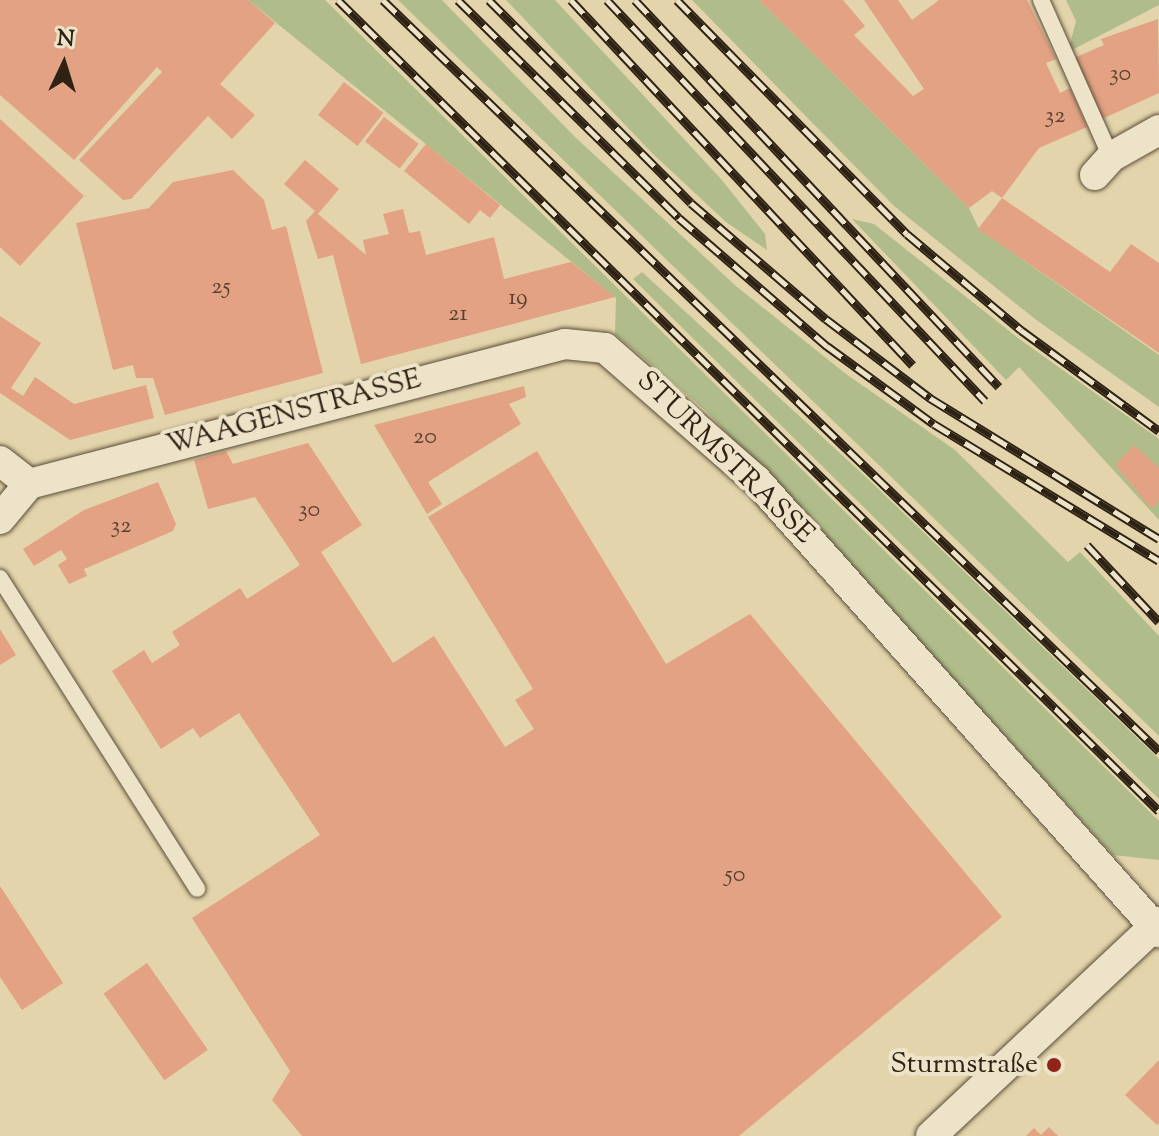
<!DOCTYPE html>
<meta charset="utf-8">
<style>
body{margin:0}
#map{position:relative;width:1159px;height:1136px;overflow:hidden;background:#e3d4ab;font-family:"Sorts Mill Goudy",serif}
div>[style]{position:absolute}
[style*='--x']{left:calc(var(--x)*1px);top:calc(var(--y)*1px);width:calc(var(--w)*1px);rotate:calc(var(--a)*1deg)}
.green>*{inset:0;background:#b0bd8b}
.building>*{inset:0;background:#e2a283;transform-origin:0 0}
.roads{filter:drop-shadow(0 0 2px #5b4e3a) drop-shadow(0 0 2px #5b4e3a)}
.service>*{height:16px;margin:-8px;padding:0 8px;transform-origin:8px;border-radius:8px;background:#ede3c8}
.minor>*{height:30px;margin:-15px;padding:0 15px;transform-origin:15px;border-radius:15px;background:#ede3c8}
.rail>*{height:9px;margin-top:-4.5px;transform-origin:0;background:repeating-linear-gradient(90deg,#ede3c8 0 18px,#2e2215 0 36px);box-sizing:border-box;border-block:2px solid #2e2215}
.dots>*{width:22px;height:22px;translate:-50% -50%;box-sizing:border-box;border:4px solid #ede3c8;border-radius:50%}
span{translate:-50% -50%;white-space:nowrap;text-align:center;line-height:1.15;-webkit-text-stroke:8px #ede3c8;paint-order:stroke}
.number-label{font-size:24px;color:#5b4230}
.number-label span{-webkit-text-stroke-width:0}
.street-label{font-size:28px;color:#2e2215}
.poi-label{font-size:28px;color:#2e2215}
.right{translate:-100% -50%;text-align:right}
.north{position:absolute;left:24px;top:24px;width:80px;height:80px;-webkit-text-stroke:6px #ede3c8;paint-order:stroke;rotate:4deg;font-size:22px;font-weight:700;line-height:32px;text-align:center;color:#2e2215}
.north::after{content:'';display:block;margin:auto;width:28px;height:36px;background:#2e2215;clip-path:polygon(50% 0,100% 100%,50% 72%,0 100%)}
</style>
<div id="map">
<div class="green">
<div style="clip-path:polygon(248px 0,325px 0,1159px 821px,1159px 860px,1113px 855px,770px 478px,705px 410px,615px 334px,616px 298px)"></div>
<div style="clip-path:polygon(398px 0,442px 0,575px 137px,736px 286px,846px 374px,955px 450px,1068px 562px,1080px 552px,1159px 636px,1159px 736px)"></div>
<div style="clip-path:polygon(506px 0,555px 0,721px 179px,765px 234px,767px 250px,726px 222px,652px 153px)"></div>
<div style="clip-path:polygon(692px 0,759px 0,969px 208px,979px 229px,1159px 355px,1159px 407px,1035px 319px,894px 206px)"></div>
<div style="clip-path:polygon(1066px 0,1159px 0,1159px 5px,1068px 52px,1076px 21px)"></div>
<div style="clip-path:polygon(852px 219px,874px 224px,1018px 338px,1159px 439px,1159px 520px,1019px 367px,1006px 380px)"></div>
<div style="clip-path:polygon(642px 272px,867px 478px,1159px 759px,1159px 799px,633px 279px)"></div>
</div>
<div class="building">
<div style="clip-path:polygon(0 0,248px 0,275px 23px,220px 84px,255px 115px,232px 139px,208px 116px,131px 199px,123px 200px,79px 160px,162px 72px,157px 67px,74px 160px,0 95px)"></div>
<div style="clip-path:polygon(759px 0,843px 0,865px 26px,854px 35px,913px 96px,924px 89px,864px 0,898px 0,912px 20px,939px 0,1027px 0,1056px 59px,1046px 63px,1060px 93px,1070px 88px,1087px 127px,1039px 148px,1002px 198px,992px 191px,969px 208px)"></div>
<div style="clip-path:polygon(1158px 19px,1159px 93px,1102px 119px,1074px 58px,1104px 45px,1101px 39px)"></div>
<div style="left:344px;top:82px;width:50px;height:42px;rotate:38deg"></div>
<div style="left:384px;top:117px;width:44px;height:31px;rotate:38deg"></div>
<div style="clip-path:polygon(0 119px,84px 196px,20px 266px,0 247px)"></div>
<div style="clip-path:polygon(426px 144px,500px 205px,490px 218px,480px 210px,469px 224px,404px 171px)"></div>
<div style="clip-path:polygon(305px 160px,339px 189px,318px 214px,366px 255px,363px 240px,389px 234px,383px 214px,403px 209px,409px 233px,420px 231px,426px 255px,494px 237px,504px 279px,571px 262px,615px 297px,361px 364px,333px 255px,318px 259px,306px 221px,315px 211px,284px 184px)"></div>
<div style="clip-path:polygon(233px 170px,264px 200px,272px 230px,286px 226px,323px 373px,165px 415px,153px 378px,136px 378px,133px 365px,113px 370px,76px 223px,149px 208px,173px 182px)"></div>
<div style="clip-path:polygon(1002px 198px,1110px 272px,1131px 244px,1159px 263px,1159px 353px,978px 229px)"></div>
<div style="clip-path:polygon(0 316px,41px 343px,11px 388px,23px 396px,35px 377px,74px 404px,146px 385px,154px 418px,70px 440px,0 393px)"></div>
<div style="clip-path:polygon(524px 386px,526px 397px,509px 404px,521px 424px,428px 482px,442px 504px,427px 514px,374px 425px)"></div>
<div style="clip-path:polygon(308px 443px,362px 525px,321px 552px,393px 663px,434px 636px,505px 747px,534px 729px,515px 700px,533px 689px,428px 517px,537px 451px,666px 664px,750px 614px,1002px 917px,739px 1136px,302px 1136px,272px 1100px,290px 1071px,192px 918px,320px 835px,239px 713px,200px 738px,193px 728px,161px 749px,112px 671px,144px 650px,152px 663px,180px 645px,172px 632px,240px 588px,247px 599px,300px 565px,255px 497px,208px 509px,194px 460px,226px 451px,233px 464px)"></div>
<div style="clip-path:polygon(1134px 445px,1159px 468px,1159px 501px,1152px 509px,1115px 465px)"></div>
<div style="clip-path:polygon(158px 482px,176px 524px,173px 531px,84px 569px,87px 576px,69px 584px,58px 565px,67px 559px,61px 550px,34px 566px,23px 549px,84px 510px)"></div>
<div style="clip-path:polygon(0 629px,16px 655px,0 665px)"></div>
<div style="clip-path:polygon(0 886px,63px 983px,22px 1010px,0 977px)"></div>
<div style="left:147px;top:963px;width:106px;height:53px;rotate:55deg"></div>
<div style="clip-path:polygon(1159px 1060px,1159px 1123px,1157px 1125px,1125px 1095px)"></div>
<div style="clip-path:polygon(1049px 1127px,1058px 1136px,1026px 1136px,1034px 1128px,1041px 1135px)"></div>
</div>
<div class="roads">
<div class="service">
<div style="--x:1041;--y:0;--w:172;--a:66"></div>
<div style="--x:0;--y:578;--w:368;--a:57.6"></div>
</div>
<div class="minor">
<div style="--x:1095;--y:175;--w:24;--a:-48"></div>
<div style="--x:1111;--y:157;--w:55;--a:-29.4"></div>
<div style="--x:0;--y:461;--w:37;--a:38"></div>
<div style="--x:0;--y:519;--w:45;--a:-50.4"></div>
<div style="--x:29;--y:484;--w:554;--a:-14.64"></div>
<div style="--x:565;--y:344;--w:40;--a:5.7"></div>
<div style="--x:605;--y:348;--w:201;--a:41.2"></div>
<div style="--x:756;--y:480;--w:606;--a:48.28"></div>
<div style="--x:931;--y:1136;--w:313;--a:-43.2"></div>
</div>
</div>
<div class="rail">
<div style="--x:338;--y:0;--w:1154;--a:44.65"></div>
<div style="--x:383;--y:0;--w:1080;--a:44.06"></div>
<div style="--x:458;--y:0;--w:310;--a:44.6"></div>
<div style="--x:679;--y:218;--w:196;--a:40.9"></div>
<div style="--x:827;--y:346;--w:132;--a:36.1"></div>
<div style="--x:934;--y:424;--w:263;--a:31.3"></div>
<div style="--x:489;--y:0;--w:286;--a:45.1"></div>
<div style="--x:691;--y:203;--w:178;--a:40.7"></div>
<div style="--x:826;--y:319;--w:131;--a:37.2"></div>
<div style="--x:930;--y:398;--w:269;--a:31.6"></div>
<div style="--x:571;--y:0;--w:500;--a:46.9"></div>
<div style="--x:607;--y:0;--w:551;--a:46.69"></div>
<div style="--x:635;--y:0;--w:531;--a:46.75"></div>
<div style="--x:677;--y:0;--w:328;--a:45.5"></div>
<div style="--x:907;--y:234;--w:149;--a:40.1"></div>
<div style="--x:1021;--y:330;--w:171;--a:36.2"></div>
<div style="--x:1087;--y:545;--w:105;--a:46.9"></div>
</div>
<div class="dots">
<div style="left:1054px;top:1065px;background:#8f2418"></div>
</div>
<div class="number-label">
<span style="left:1120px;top:75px">30</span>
<span style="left:1055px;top:117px">32</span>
<span style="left:221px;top:288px">25</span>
<span style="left:518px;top:299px">19</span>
<span style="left:458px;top:315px">21</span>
<span style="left:425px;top:438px">20</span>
<span style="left:309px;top:511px">30</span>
<span style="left:121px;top:527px">32</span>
<span style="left:735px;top:876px">50</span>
</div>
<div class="street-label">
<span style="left:294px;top:413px;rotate:-15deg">WAAGENSTRASSE</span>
<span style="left:725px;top:458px;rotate:44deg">STURMSTRASSE</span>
</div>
<div class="poi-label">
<span class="right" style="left:1038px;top:1065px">Sturmstraße</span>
</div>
<div class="north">N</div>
</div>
